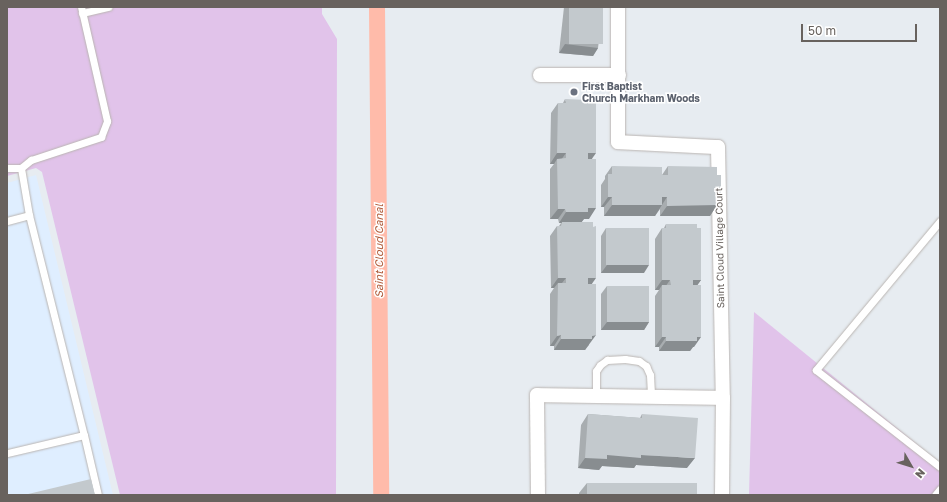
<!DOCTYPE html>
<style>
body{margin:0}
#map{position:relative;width:947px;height:502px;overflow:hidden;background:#e7ecf1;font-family:"Golos Text",sans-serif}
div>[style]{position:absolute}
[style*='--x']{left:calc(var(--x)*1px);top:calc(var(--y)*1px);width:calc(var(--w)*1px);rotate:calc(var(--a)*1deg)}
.commercial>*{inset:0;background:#dfeeff}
.green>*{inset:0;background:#e1c3ea}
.canal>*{height:16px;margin:-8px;padding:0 8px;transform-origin:8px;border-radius:8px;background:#fba}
.roads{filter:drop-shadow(0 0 1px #bab5b2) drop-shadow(0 0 1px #bab5b2)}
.service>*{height:7px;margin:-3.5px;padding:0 3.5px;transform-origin:3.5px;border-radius:3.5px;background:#fff}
.minor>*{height:14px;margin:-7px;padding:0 7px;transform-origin:7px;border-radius:7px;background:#fff}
.wall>*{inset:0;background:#a8adb0}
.shaded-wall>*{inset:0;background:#888d90}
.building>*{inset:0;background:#c3c9cd;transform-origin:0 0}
.dots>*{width:11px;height:11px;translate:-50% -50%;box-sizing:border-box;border:2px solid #fff;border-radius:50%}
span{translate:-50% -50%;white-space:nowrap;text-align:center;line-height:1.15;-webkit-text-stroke:3px #fff;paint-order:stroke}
.worship-label{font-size:10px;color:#5b616d;font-weight:700}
.left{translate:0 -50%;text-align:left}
.street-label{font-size:10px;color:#68625e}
.water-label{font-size:11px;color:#b05d3c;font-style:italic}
.frame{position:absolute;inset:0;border:8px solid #68625e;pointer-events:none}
.north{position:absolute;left:891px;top:446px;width:40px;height:40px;-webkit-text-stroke:3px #fff;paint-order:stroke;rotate:129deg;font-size:11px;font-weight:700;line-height:16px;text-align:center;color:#68625e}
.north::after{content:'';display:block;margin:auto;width:14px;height:18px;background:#68625e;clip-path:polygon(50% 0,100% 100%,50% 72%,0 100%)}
.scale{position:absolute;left:801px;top:24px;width:116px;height:18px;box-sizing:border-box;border:2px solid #68625e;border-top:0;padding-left:5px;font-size:12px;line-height:14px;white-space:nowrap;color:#68625e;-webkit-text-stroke:3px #fff;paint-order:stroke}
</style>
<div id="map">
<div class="commercial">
<div style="clip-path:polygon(36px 175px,113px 495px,7px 495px,7px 183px)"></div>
</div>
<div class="green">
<div style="clip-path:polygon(7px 7px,322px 7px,322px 14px,337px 39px,336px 495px,120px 495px,42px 172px,36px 168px,7px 176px)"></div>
<div style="clip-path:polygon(754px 312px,940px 463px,940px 495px,749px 495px)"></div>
</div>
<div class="canal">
<div style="--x:377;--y:7;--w:488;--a:89.5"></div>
</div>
<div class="roads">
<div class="service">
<div style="--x:82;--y:13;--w:27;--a:-13"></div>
<div style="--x:7;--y:168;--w:14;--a:0"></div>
<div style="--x:29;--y:215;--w:48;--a:-99.7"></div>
<div style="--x:21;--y:168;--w:13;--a:-39"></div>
<div style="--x:31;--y:160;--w:74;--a:-18.2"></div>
<div style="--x:101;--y:137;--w:17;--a:-69"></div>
<div style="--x:107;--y:121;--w:117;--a:-102.8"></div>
<div style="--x:7;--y:221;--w:23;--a:-15"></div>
<div style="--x:29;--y:215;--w:227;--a:76"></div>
<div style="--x:84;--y:435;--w:79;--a:166.8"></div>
<div style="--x:940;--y:221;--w:194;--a:129.8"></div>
<div style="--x:816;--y:370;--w:157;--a:38"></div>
<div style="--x:596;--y:396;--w:25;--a:-90"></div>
<div style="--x:596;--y:371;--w:7;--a:-56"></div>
<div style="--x:600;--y:365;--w:9;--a:-36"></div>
<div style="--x:607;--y:360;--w:18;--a:-3"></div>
<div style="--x:625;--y:359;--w:14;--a:8"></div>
<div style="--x:639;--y:361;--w:9;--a:36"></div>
<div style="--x:646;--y:366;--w:10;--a:66"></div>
<div style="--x:650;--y:375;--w:22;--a:87"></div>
<div style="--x:84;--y:435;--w:62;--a:76.9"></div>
<div style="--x:935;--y:495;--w:8;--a:-50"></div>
</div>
<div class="minor">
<div style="--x:618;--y:7;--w:135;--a:90"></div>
<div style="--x:618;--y:142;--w:100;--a:2.9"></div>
<div style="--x:718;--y:147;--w:251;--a:88.9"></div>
<div style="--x:723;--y:398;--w:97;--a:90.6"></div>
<div style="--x:540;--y:75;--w:79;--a:0"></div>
<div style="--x:538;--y:495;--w:100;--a:-90.6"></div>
<div style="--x:537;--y:395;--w:186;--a:0.9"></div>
</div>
</div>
<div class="wall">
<div style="clip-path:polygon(564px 7px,603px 7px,598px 48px,593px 56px,559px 53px)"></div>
<div style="clip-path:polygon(565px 99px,592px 159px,589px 219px,584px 219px,581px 222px,592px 284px,589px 345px,588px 346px,585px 350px,554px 350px,554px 346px,550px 346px,550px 294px,554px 288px,551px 288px,550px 236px,557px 226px,559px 226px,561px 223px,559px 223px,558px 219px,550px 219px,550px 169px,554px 164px,550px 164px,551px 113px,558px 103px,563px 103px)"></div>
<div style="clip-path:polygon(612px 166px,662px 175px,668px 166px,717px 203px,717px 205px,710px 216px,660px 216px,660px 209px,655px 216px,604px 216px,604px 207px,601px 207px,601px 185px,605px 179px,605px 176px)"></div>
<div style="clip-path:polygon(666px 224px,701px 280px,697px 285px,694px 347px,693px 347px,690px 351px,659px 351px,659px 347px,655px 347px,655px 296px,659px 290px,655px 290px,655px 239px,662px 228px,664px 228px)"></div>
<div style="clip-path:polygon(606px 228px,644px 273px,601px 273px,601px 236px)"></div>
<div style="clip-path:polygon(607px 286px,649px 322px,644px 330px,601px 330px,601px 294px)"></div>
<div style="clip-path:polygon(588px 414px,640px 418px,642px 414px,687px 468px,636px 465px,634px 468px,602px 466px,599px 470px,578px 468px,581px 425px)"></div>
<div style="clip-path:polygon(587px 483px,696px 495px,579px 495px,579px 493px)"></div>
</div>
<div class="shaded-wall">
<div style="clip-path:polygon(565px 44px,598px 48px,593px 56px,559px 53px)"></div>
<div style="clip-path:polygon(557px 153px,566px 153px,558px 164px,557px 159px,554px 164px,550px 164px)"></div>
<div style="clip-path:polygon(588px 153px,596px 153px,589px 163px,581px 164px)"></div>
<div style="clip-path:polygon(608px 197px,612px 197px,604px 207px,601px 207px)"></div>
<div style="clip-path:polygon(662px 197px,667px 197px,655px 216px,604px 216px,612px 205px)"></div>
<div style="clip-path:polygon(717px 197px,721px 197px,715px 205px,717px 205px,710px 216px,660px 216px,667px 206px)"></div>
<div style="clip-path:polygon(588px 208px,596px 208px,589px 219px,584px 219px,581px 223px,559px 223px,566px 212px)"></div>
<div style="clip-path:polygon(558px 209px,565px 209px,558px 219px,550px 219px)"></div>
<div style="clip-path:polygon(607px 265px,649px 265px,644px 273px,601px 273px)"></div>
<div style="clip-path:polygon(558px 278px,566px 278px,558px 288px,558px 283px,554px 288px,551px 288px)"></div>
<div style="clip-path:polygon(588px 278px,596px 278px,589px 288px,581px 289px)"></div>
<div style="clip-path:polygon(662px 280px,670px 280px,663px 290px,662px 285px,659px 290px,655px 290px)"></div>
<div style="clip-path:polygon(693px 280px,701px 280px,694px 290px,685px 290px)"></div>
<div style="clip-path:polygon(607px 322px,649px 322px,644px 330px,601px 330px)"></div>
<div style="clip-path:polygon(561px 335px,554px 346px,550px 346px,557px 336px)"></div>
<div style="clip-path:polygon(596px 335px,585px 350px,554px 350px,561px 339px)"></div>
<div style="clip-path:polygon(662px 337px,666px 337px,659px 347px,655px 347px)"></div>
<div style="clip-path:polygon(697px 337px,701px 337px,694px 347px,693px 347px,690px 351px,659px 351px,666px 341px)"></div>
<div style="clip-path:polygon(607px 455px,641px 455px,695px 458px,687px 468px,636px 465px,634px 468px,602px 466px,599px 470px,578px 468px,585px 458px)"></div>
</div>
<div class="building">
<div style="left:569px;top:7px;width:34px;height:37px"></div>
<div style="clip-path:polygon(565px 99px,588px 100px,588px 103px,596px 103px,596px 153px,588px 153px,588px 159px,596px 159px,596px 208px,588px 208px,588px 212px,566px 212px,565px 209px,558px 209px,557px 159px,566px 158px,566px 153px,557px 153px,558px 103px,566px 103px)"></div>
<div style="clip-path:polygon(612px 166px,662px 167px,662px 175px,668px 175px,668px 166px,717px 167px,717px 175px,721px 175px,721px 197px,717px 197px,717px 205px,667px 206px,667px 197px,662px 197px,662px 205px,612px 205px,612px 197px,608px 197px,608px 174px,612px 174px)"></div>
<div style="clip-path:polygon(562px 222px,593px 222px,593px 227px,596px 226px,596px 278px,588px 278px,588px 284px,596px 284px,596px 335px,592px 336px,592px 339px,561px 339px,561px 335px,557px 336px,558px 283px,566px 283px,566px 278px,558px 278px,557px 226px,561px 226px)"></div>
<div style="clip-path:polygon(666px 224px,697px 224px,697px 228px,701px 228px,701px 280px,693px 280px,693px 285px,701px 285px,701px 337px,697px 337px,697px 341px,666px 341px,666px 337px,662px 337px,662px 285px,671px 285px,670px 280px,662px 280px,662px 228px,666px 228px)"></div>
<div style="left:606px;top:228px;width:43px;height:37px"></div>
<div style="left:607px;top:286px;width:42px;height:36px"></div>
<div style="clip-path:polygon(588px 414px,642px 418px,642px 414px,698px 418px,695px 458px,641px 455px,641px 458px,607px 455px,607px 459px,585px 458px)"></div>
<div style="clip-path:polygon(91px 479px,95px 495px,24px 495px)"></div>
<div style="left:587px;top:483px;width:110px;height:12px"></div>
</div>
<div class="dots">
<div style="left:574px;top:92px;background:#6b7280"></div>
</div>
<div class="worship-label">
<span class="left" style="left:582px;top:92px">First Baptist<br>Church Markham Woods</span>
</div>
<div class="street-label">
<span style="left:720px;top:248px;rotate:-91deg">Saint Cloud Village Court</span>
</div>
<div class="water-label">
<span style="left:379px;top:251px;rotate:-90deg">Saint Cloud Canal</span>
</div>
<div class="frame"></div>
<div class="north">N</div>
<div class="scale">50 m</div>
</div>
